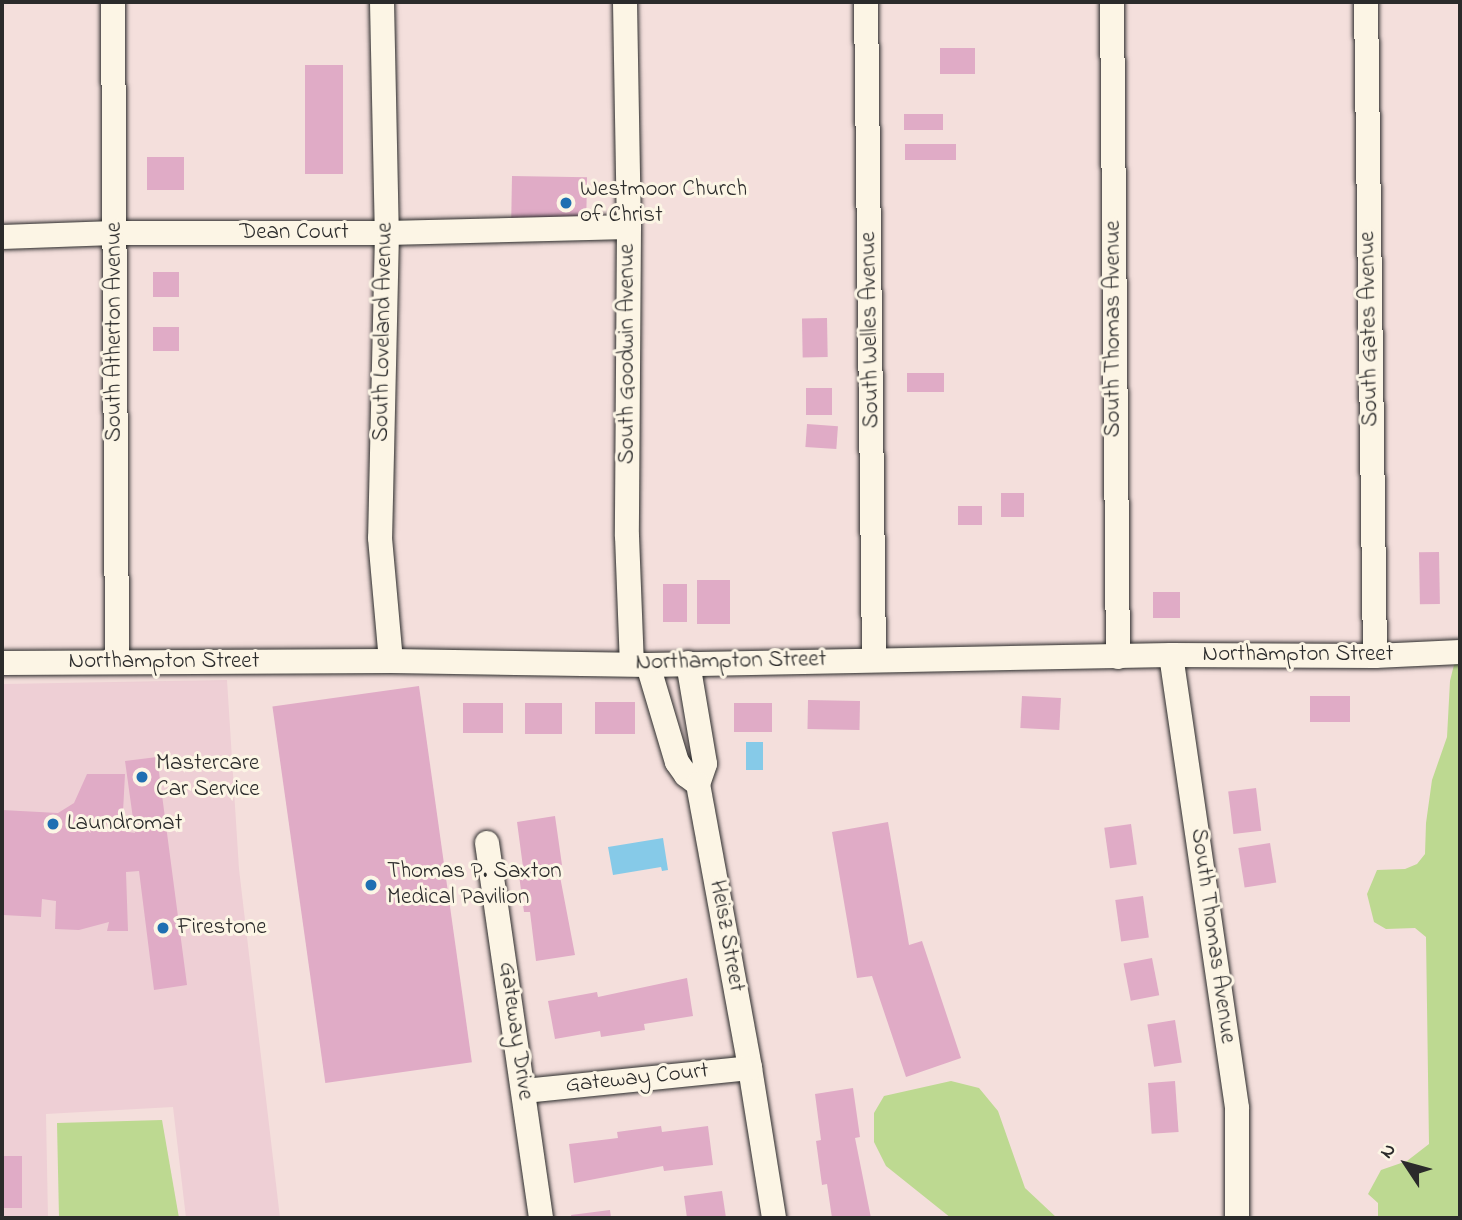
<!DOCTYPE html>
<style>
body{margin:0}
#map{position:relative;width:1462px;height:1220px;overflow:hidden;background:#f4dfdc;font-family:"Indie Flower",sans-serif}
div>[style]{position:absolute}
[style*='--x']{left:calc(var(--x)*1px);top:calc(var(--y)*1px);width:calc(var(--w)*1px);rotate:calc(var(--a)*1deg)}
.built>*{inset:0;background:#eecfd5}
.green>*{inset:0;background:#bdd991}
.water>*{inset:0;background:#86cae8;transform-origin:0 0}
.building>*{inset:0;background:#e0abc6;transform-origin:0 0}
.roads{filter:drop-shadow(0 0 2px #2b2b2b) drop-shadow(0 0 2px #2b2b2b)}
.minor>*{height:24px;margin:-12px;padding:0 12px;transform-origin:12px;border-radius:12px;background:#fcf5e5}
.dots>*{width:19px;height:19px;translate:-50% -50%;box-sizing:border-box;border:4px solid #fcf5e5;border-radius:50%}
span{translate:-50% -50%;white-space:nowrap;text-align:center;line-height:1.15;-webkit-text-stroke:6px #fcf5e5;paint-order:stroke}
.poi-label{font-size:23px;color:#2b2b2b}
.left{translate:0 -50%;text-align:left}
.street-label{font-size:23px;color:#2b2b2b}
.frame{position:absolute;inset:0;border:4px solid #2b2b2b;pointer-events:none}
.north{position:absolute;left:1371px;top:1129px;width:70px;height:70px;-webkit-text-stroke:5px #fcf5e5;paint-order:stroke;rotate:306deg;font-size:19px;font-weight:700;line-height:28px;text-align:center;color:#2b2b2b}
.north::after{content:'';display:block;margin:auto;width:24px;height:32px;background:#2b2b2b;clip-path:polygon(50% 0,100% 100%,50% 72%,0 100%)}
</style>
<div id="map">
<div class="built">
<div style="clip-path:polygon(227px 680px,239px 869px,280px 1218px,186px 1218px,173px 1107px,46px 1114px,48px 1218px,2px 1218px,2px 684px)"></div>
</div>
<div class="green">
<div style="clip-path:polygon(1460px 640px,1460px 1218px,1378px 1218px,1378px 1203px,1368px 1194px,1381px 1170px,1407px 1161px,1429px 1144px,1426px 937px,1415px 928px,1386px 929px,1374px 922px,1367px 894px,1377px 870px,1405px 869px,1417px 864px,1425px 854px,1426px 823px,1432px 780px,1447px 737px,1450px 681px)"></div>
<div style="clip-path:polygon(951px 1081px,979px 1088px,998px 1111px,1025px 1188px,1057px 1218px,951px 1218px,886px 1166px,874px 1142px,874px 1113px,884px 1096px)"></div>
<div style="clip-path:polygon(162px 1120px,179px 1218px,59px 1218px,57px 1123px)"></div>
</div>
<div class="water">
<div style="left:746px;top:742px;width:17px;height:28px"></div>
<div style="clip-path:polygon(663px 838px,668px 870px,662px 871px,661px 867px,613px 875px,608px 847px)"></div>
</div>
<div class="building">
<div style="left:940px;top:48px;width:35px;height:26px"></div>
<div style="left:305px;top:65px;width:38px;height:109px"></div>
<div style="left:904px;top:114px;width:39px;height:16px"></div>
<div style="left:905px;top:144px;width:51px;height:16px"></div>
<div style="left:184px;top:157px;width:33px;height:37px;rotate:90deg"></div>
<div style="left:512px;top:176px;width:75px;height:45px;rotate:1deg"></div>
<div style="left:153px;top:272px;width:26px;height:25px"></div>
<div style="left:827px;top:318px;width:39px;height:25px;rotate:89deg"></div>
<div style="left:179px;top:327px;width:24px;height:26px;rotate:90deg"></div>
<div style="left:907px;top:373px;width:37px;height:19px"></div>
<div style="left:806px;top:388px;width:26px;height:27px"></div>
<div style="left:807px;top:424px;width:31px;height:23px;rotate:4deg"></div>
<div style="left:1001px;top:493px;width:23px;height:24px"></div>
<div style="left:958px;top:506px;width:24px;height:19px"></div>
<div style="left:1439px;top:552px;width:52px;height:20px;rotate:89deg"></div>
<div style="left:697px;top:580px;width:33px;height:44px"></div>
<div style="left:663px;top:584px;width:24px;height:38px"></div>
<div style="left:1153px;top:592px;width:27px;height:26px"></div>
<div style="left:419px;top:686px;width:380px;height:148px;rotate:82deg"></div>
<div style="left:1022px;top:696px;width:39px;height:32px;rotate:3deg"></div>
<div style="left:1350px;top:696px;width:26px;height:40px;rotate:90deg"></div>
<div style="left:808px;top:700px;width:52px;height:29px;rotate:1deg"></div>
<div style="left:635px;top:702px;width:32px;height:40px;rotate:90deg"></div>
<div style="left:463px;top:703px;width:40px;height:30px"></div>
<div style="left:525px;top:703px;width:37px;height:31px"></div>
<div style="left:734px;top:703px;width:38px;height:29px"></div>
<div style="clip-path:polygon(157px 757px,187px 985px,154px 990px,139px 871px,126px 872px,128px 931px,107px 931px,109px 922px,79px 930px,55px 929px,56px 901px,42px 899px,41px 917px,3px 915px,2px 810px,58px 813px,74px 803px,87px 774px,125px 774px,122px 831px,135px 833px,125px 761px)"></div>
<div style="left:1256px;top:788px;width:43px;height:28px;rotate:83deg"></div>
<div style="clip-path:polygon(555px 816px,562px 865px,558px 866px,575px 955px,536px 961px,530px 912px,524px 912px,518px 868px,523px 867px,517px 822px)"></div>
<div style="clip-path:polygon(888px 822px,909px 945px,922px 941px,961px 1058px,906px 1077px,872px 976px,857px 978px,832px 832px)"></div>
<div style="left:1131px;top:824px;width:41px;height:27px;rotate:82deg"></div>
<div style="left:1270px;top:843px;width:40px;height:32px;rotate:81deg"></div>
<div style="left:1143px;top:896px;width:42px;height:28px;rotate:82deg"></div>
<div style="left:1152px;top:958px;width:38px;height:29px;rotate:79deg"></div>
<div style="clip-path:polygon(687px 978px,693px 1016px,644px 1024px,645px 1030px,601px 1037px,600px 1031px,555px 1039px,548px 1001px,597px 992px,598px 997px)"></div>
<div style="left:1175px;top:1020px;width:43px;height:28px;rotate:81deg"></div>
<div style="left:1175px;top:1081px;width:51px;height:27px;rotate:86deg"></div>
<div style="clip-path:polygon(853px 1088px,860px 1137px,855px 1138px,871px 1218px,832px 1218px,827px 1184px,822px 1185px,816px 1141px,821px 1140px,815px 1094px)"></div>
<div style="clip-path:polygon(661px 1126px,662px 1132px,708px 1126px,713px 1165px,664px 1171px,663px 1166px,574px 1183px,569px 1144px,618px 1138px,617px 1132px)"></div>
<div style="left:2px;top:1156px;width:20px;height:52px"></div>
<div style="clip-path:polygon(722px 1191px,726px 1218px,687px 1218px,684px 1196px)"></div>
<div style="clip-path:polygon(610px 1210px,611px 1218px,572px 1218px,571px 1215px)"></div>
</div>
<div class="roads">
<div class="minor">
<div style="--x:113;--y:2;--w:660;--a:89.65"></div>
<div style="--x:382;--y:2;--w:231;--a:88.8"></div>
<div style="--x:387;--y:233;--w:305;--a:91.3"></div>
<div style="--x:380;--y:538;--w:123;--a:84.9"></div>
<div style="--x:625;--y:2;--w:225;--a:89"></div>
<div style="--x:629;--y:227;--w:309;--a:90.4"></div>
<div style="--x:627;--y:536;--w:128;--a:87.8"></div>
<div style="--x:866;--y:2;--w:657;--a:89.3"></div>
<div style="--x:1112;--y:2;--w:655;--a:89.48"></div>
<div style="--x:1366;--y:2;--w:654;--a:89.21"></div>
<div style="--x:2;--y:237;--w:112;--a:-2"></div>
<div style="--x:114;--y:233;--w:273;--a:0"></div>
<div style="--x:387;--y:233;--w:242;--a:-1.4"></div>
<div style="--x:1171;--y:655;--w:458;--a:81.7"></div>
<div style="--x:1237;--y:1108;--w:110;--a:90"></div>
<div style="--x:2;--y:663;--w:389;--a:-0.3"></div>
<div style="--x:391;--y:661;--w:257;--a:0.9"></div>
<div style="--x:648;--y:665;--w:523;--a:-1.1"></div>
<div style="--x:1171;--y:655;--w:204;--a:0.3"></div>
<div style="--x:1375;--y:656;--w:85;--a:-2.7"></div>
<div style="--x:688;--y:663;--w:102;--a:80.4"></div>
<div style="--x:705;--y:764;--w:21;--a:109"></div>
<div style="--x:648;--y:665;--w:101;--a:73.4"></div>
<div style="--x:677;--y:762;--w:16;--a:55"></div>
<div style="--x:686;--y:775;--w:15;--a:37"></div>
<div style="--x:698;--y:784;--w:289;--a:79.6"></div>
<div style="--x:750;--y:1068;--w:152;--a:80.9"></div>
<div style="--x:487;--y:843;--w:379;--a:81.8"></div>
<div style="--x:524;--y:1091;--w:227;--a:-5.8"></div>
</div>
</div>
<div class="dots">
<div style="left:566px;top:203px;background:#1f6fb2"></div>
<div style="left:142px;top:777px;background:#1f6fb2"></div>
<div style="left:53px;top:824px;background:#1f6fb2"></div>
<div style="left:371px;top:885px;background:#1f6fb2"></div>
<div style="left:163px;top:928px;background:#1f6fb2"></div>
</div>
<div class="poi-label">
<span class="left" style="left:580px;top:203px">Westmoor Church<br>of Christ</span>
<span class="left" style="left:156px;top:777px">Mastercare<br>Car Service</span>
<span class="left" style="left:67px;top:824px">Laundromat</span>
<span class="left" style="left:387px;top:885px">Thomas P. Saxton<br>Medical Pavilion</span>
<span class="left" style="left:177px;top:928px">Firestone</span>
</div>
<div class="street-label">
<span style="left:294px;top:233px">Dean Court</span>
<span style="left:1114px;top:329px;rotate:-90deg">South Thomas Avenue</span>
<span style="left:1370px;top:329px;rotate:-91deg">South Gates Avenue</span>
<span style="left:871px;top:330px;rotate:-91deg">South Welles Avenue</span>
<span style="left:115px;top:332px;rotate:-90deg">South Atherton Avenue</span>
<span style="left:384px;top:332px;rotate:-89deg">South Loveland Avenue</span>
<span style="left:628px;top:354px;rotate:-90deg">South Goodwin Avenue</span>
<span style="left:1298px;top:655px">Northampton Street</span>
<span style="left:164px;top:662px">Northampton Street</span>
<span style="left:731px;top:662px;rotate:-1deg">Northampton Street</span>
<span style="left:726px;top:936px;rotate:80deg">Heisz Street</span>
<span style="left:1212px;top:936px;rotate:82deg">South Thomas Avenue</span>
<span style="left:515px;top:1031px;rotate:82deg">Gateway Drive</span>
<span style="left:637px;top:1079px;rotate:-6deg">Gateway Court</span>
</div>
<div class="frame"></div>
<div class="north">N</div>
</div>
